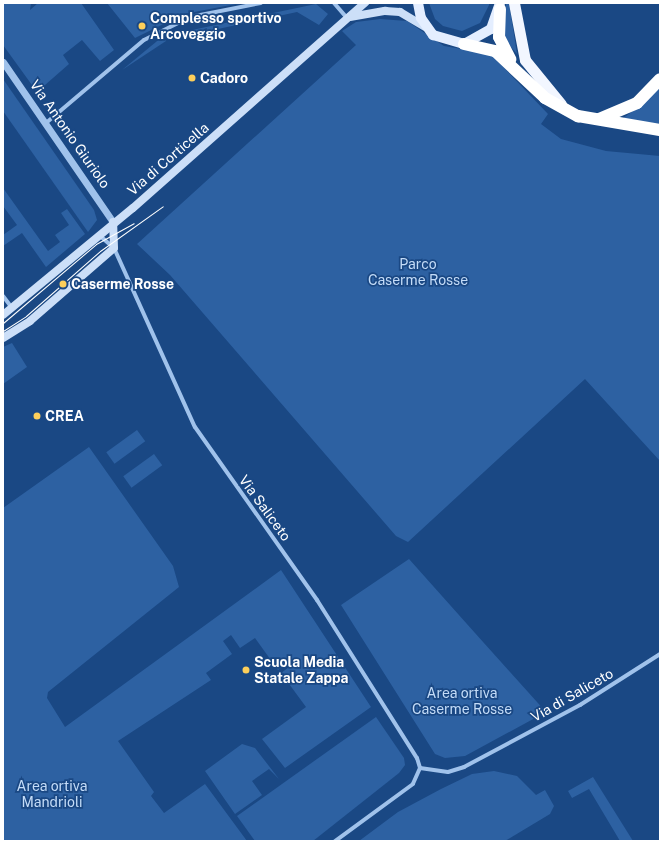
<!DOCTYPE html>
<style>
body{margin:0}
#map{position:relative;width:663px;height:844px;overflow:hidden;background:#1a4884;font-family:"Public Sans",sans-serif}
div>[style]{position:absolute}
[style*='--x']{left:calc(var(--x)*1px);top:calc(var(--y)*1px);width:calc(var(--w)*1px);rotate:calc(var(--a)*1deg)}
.green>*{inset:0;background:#2d61a2;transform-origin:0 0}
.minor>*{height:4px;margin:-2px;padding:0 2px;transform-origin:2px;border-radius:2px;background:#a0c2eb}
.tertiary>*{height:7px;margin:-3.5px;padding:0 3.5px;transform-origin:3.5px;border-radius:3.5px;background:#a0c2eb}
.secondary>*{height:8px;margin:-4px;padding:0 4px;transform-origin:4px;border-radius:4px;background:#ccdff8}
.primary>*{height:10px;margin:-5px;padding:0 5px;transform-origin:5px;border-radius:5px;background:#e4eeff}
.trunk>*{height:11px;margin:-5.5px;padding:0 5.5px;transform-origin:5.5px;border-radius:5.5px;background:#f2f6ff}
.motorway>*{height:12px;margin:-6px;padding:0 6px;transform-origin:6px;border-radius:6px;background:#fff}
.tram>*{height:1px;margin:-0.5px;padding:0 0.5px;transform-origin:0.5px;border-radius:0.5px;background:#fff}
.dots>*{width:11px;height:11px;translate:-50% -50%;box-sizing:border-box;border:2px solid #1a4884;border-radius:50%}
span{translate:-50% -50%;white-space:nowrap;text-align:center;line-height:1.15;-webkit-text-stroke:3.5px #1a4884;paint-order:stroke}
.poi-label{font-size:14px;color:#fff;font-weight:700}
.left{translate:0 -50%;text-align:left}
.street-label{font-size:14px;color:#fff}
.park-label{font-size:14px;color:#c4dcf8}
.frame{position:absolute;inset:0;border:4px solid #fff;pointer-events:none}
</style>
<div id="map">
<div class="green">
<div style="clip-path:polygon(3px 3px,31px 3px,30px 10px,38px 3px,81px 3px,114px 50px,100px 61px,82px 40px,63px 55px,69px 64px,37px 92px,3px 45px)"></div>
<div style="clip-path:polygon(107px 3px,241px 3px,184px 14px,135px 38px)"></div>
<div style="clip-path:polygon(429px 3px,489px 3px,489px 5px,480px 23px,462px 31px,443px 26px,435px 19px)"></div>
<div style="clip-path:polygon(506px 3px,509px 3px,517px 54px,504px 39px)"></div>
<div style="clip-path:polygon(316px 4px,328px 14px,319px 25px,297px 12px,195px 34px,192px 30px)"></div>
<div style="clip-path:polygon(380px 19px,407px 21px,444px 46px,491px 54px,548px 114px,541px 124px,561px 139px,606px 151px,660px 156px,660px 461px,585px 379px,408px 542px,396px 536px,170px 275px,137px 244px,356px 45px,342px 31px,356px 22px)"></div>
<div style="clip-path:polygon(162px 37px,166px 41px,122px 70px)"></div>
<div style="clip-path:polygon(3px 79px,94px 210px,97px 220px,88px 232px,3px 111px)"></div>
<div style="clip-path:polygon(660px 85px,660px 124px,622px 119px,646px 101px)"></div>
<div style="clip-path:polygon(3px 188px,48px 251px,60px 242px,55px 235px,69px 225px,61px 213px,67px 209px,85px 234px,46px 267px,22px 233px,3px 246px,3px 235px,17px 225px,3px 206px)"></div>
<div style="clip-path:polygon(12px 343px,27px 367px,3px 384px,3px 347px)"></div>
<div style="left:137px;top:430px;width:14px;height:38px;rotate:54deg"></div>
<div style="clip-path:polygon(89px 447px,173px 566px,179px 587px,48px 692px,47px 698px,65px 727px,281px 570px,371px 707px,285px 768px,262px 739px,306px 707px,281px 673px,296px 662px,293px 659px,278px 670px,255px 638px,240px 648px,231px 635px,223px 641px,232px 654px,206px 673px,211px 680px,118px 741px,154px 792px,151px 796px,164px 813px,205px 784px,247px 841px,3px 841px,3px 508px)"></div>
<div style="left:154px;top:454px;width:14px;height:38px;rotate:54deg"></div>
<div style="clip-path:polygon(409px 559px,475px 633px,546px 712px,465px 756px,445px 758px,435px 754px,341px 605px)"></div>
<div style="clip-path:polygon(376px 717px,404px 758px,405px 765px,399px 773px,313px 841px,255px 841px,237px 816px)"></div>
<div style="clip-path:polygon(242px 744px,255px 748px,279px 779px,269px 769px,252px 781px,262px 795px,235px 814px,205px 771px)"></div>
<div style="clip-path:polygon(494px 771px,517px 776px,536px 795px,545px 790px,554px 806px,550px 814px,505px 841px,359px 841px,398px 812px,441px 789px,472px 774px)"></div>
<div style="clip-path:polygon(593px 777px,633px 841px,620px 841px,589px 789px,572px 798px,568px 791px)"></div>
</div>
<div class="minor">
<div style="--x:334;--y:3;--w:20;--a:49"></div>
<div style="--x:46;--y:123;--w:128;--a:-40.3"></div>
<div style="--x:144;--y:40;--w:51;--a:-26.6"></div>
<div style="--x:190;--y:17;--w:72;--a:-11.2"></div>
<div style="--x:99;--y:235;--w:20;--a:41"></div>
<div style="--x:114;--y:248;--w:196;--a:65.7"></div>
<div style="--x:195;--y:427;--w:212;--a:54.8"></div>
<div style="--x:317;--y:600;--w:187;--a:57.7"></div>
<div style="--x:417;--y:758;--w:10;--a:73"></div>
<div style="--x:420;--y:768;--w:17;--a:114"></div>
<div style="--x:413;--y:784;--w:97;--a:143.8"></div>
<div style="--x:3;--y:296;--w:15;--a:53"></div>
<div style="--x:420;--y:768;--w:28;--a:8"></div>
<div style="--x:448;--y:772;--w:17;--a:-17"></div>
<div style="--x:464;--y:767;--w:132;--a:-28.1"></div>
<div style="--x:580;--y:705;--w:95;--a:-32.5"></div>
</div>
<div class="tertiary">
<div style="--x:3;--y:62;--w:194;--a:55.5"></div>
</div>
<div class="secondary">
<div style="--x:350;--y:17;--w:36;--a:-10"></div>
<div style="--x:385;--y:11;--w:15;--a:4"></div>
<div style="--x:400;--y:12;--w:29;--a:31"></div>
<div style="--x:3;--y:315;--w:168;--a:-39.5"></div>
<div style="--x:133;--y:208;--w:310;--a:-41.5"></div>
<div style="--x:3;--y:338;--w:32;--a:-32"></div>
<div style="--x:30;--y:321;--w:111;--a:-41"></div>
<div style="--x:114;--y:248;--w:26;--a:-92"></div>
</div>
<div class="primary">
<div style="--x:418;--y:3;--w:15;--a:79"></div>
<div style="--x:421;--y:18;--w:21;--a:55"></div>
<div style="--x:433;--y:35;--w:32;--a:16"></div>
<div style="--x:464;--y:44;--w:31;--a:-29"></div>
<div style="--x:491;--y:29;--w:28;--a:-71"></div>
</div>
<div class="trunk">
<div style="--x:514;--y:3;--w:58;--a:79.1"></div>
<div style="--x:525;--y:60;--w:57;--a:50.7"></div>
</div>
<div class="motorway">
<div style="--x:500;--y:9;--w:28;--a:92"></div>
<div style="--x:499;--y:37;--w:25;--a:63"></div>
<div style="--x:464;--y:44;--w:32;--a:13"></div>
<div style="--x:495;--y:51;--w:69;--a:43.2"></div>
<div style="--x:545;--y:98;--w:38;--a:29"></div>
<div style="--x:578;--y:116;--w:83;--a:9.7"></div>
<div style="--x:599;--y:119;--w:41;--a:-22.8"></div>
<div style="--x:637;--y:103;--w:33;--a:-46"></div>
</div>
<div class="tram">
<div style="--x:3;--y:323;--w:122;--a:-40.3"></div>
<div style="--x:96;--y:244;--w:43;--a:-28.9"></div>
<div style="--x:3;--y:331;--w:27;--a:-33"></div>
<div style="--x:26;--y:316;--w:98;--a:-41.3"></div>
<div style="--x:100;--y:251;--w:77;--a:-35.5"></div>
</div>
<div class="dots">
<div style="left:142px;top:26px;background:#fdcf5b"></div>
<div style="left:192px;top:78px;background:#fdcf5b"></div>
<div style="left:63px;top:284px;background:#fdcf5b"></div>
<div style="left:37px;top:416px;background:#fdcf5b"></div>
<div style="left:246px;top:670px;background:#fdcf5b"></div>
</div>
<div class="poi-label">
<span class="left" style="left:150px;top:26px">Complesso sportivo<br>Arcoveggio</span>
<span class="left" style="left:200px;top:78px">Cadoro</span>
<span class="left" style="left:71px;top:284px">Caserme Rosse</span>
<span class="left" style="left:45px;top:416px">CREA</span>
<span class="left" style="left:254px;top:670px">Scuola Media<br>Statale Zappa</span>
</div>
<div class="street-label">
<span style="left:70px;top:134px;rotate:55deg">Via Antonio Giuriolo</span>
<span style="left:168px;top:159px;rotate:-41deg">Via di Corticella</span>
<span style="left:265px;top:508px;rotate:54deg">Via Saliceto</span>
<span style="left:572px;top:695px;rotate:-30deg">Via di Saliceto</span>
</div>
<div class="park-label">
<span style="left:418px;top:272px">Parco<br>Caserme Rosse</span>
<span style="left:462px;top:701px">Area ortiva<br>Caserme Rosse</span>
<span style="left:52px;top:794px">Area ortiva<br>Mandrioli</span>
</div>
<div class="frame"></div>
</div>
